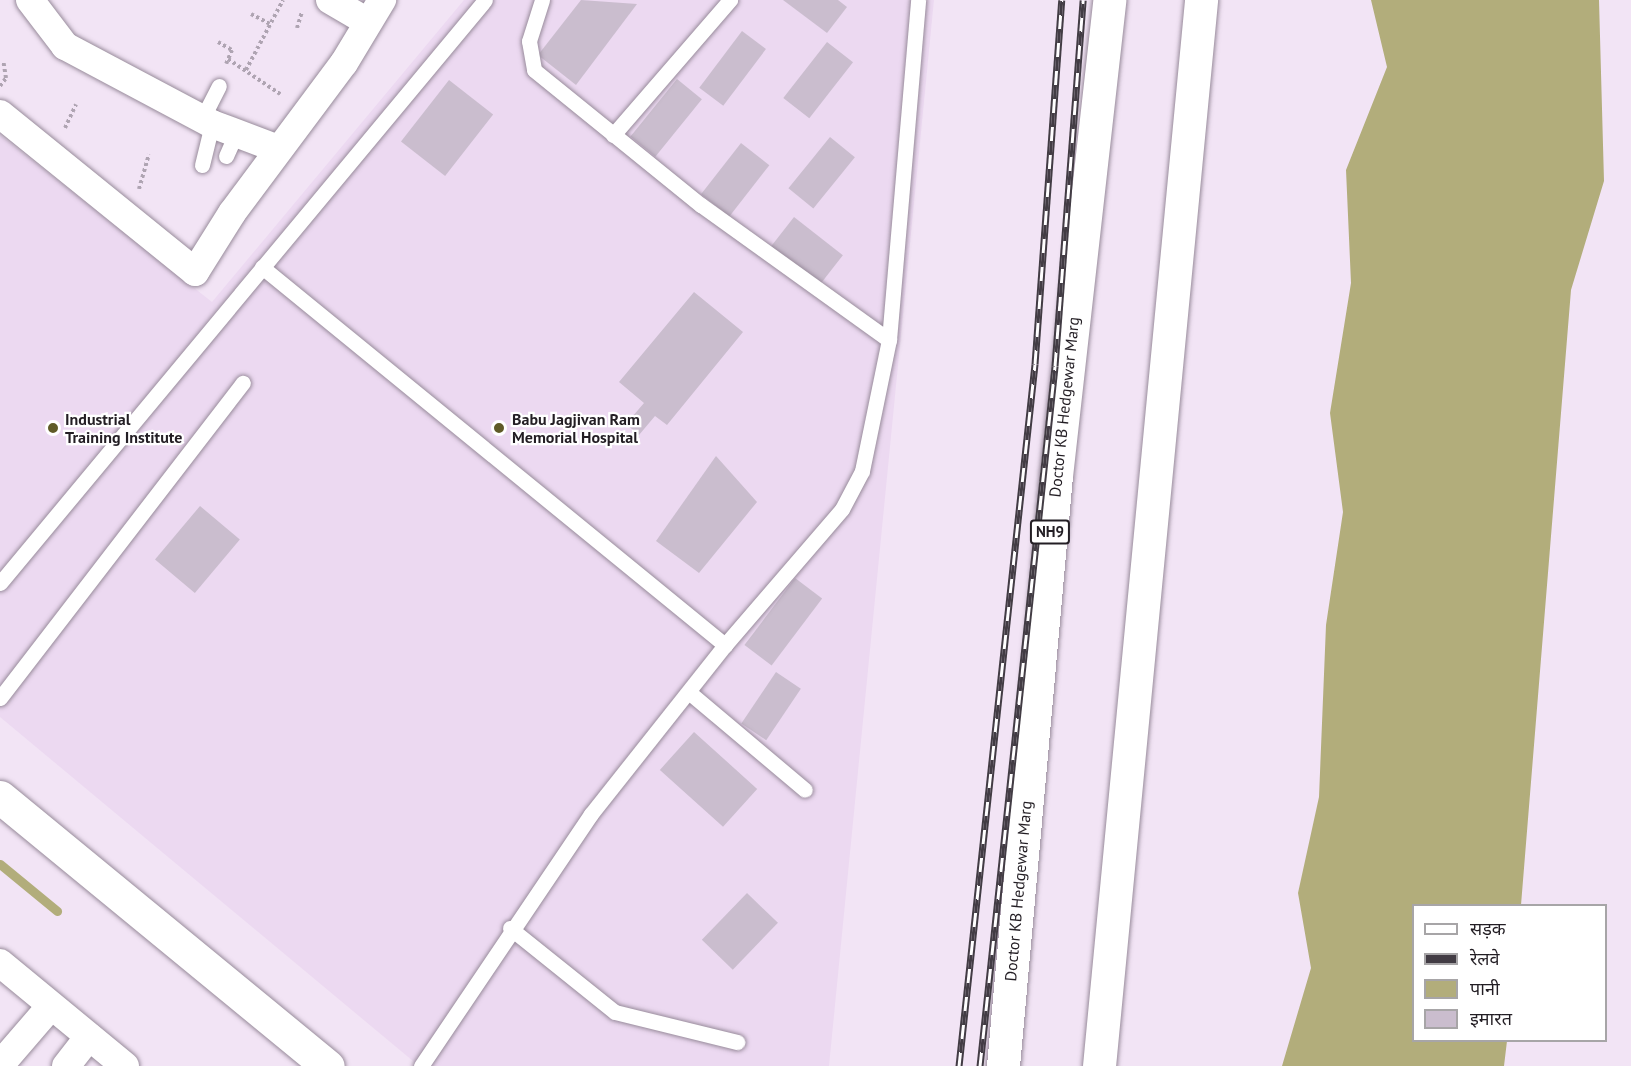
<!DOCTYPE html>
<meta charset="utf-8">
<style>
body{margin:0}
#map{position:relative;width:1631px;height:1066px;overflow:hidden;background:#f2e4f5;font-family:"PT Sans","Noto Sans Devanagari",sans-serif}
div>[style]{position:absolute}
[style*='--x']{left:calc(var(--x)*1px);top:calc(var(--y)*1px);width:calc(var(--w)*1px);rotate:calc(var(--a)*1deg)}
.built>*{inset:0;background:#ecd9f1}
.water>*{inset:0;background:#b2ad7b}
.stream>*{height:9px;margin:-4.5px;padding:0 4.5px;transform-origin:4.5px;border-radius:4.5px;background:#b2ad7b}
.building>*{inset:0;background:#cabdce;transform-origin:0 0}
.path>*{height:4px;margin-top:-2px;transform-origin:0;background:repeating-linear-gradient(90deg,#afa4b2 0 3px,transparent 0 6px)}
.roads{filter:drop-shadow(0 0 2px #988b9b) drop-shadow(0 0 2px #988b9b)}
.service>*{height:15px;margin:-7.5px;padding:0 7.5px;transform-origin:7.5px;border-radius:7.5px;background:#fff}
.minor>*{height:28px;margin:-14px;padding:0 14px;transform-origin:14px;border-radius:14px;background:#fff}
.tertiary>*{height:33px;margin:-16.5px;padding:0 16.5px;transform-origin:16.5px;border-radius:16.5px;background:#fff}
.trunk>*{height:33px;margin:-16.5px;padding:0 16.5px;transform-origin:16.5px;border-radius:16.5px;background:#fff}
.rail>*{height:7px;margin-top:-3.5px;transform-origin:0;background:repeating-linear-gradient(90deg,#fff 0 14px,#423c44 0 28px);box-sizing:border-box;border-block:2px solid #423c44}
.dots>*{width:16px;height:16px;translate:-50% -50%;box-sizing:border-box;border:3px solid #fff;border-radius:50%}
span{translate:-50% -50%;white-space:nowrap;text-align:center;line-height:1.15;-webkit-text-stroke:4.5px #fff;paint-order:stroke}
.shield-label span{padding:2px 4px;background:#fff;border:2px solid;border-radius:4px;-webkit-text-stroke-width:0}
.shield-label{font-size:15px;color:#231e24;font-weight:700}
.street-label{font-size:16px;color:#231e24}
.poi-label{font-size:16px;color:#231e24;font-weight:700}
.left{translate:0 -50%;text-align:left}
.legend{position:absolute;left:1412px;top:904px;width:195px;height:138px;box-sizing:border-box;background:#fff;border:2px solid #a7a5a7;margin:0;padding:8px 10px;list-style:none;font-size:18px;color:#231e24}
.legend li{display:flex;align-items:center;gap:12px;height:30px}
.legend b{width:30px;border:2px solid #a7a5a7}
</style>
<div id="map">
<div class="built">
<div style="clip-path:polygon(464px 0,934px 0,829px 1066px,419px 1066px,0 717px,0 135px,212px 302px)"></div>
</div>
<div class="water">
<div style="clip-path:polygon(1371px 0,1599px 0,1604px 181px,1571px 290px,1521px 905px,1414px 906px,1414px 1040px,1507px 1041px,1504px 1066px,1282px 1066px,1311px 968px,1298px 893px,1319px 797px,1326px 625px,1343px 512px,1330px 413px,1351px 283px,1346px 170px,1387px 67px)"></div>
</div>
<div class="stream">
<div style="--x:0;--y:864;--w:74;--a:39.5"></div>
</div>
<div class="building">
<div style="clip-path:polygon(581px 0,637px 4px,576px 85px,538px 55px)"></div>
<div style="clip-path:polygon(783px 0,838px 0,847px 7px,827px 33px)"></div>
<div style="left:742px;top:31px;width:30px;height:71px;rotate:37deg"></div>
<div style="left:827px;top:42px;width:33px;height:71px;rotate:38deg"></div>
<div style="left:677px;top:79px;width:32px;height:74px;rotate:39deg"></div>
<div style="left:449px;top:80px;width:56px;height:78px;rotate:38deg"></div>
<div style="left:830px;top:137px;width:32px;height:66px;rotate:39deg"></div>
<div style="left:741px;top:143px;width:36px;height:65px;rotate:38deg"></div>
<div style="left:794px;top:217px;width:62px;height:39px;rotate:38deg"></div>
<div style="clip-path:polygon(694px 292px,743px 332px,667px 425px,655px 416px,639px 435px,626px 424px,644px 403px,619px 382px)"></div>
<div style="clip-path:polygon(716px 456px,757px 502px,699px 573px,656px 541px)"></div>
<div style="left:200px;top:506px;width:52px;height:70px;rotate:40deg"></div>
<div style="left:795px;top:578px;width:34px;height:84px;rotate:37deg"></div>
<div style="left:776px;top:672px;width:30px;height:62px;rotate:34deg"></div>
<div style="left:694px;top:732px;width:85px;height:51px;rotate:42deg"></div>
<div style="left:747px;top:893px;width:43px;height:65px;rotate:44deg"></div>
</div>
<div class="path">
<div style="--x:251;--y:14;--w:21;--a:28"></div>
<div style="--x:297;--y:28;--w:17;--a:-73"></div>
<div style="--x:218;--y:42;--w:16;--a:30"></div>
<div style="--x:232;--y:50;--w:15;--a:113"></div>
<div style="--x:228;--y:59;--w:63;--a:33.9"></div>
<div style="--x:246;--y:70;--w:79;--a:-62.1"></div>
<div style="--x:0;--y:86;--w:10;--a:-53"></div>
<div style="--x:6;--y:78;--w:18;--a:-99"></div>
<div style="--x:65;--y:128;--w:26;--a:-65"></div>
<div style="--x:139;--y:189;--w:36;--a:-74"></div>
</div>
<div class="roads">
<div class="service">
<div style="--x:542;--y:0;--w:43;--a:107.6"></div>
<div style="--x:529;--y:41;--w:29;--a:80"></div>
<div style="--x:534;--y:70;--w:215;--a:39"></div>
<div style="--x:701;--y:205;--w:231;--a:35.7"></div>
<div style="--x:202;--y:119;--w:37;--a:-63"></div>
<div style="--x:613;--y:135;--w:179;--a:-49.1"></div>
<div style="--x:226;--y:156;--w:24;--a:-66"></div>
<div style="--x:202;--y:165;--w:42;--a:-76.3"></div>
<div style="--x:262;--y:267;--w:598;--a:39.23"></div>
<div style="--x:0;--y:583;--w:758;--a:-50.24"></div>
<div style="--x:690;--y:693;--w:150;--a:40.1"></div>
<div style="--x:0;--y:698;--w:398;--a:-52.4"></div>
<div style="--x:510;--y:928;--w:134;--a:38.7"></div>
<div style="--x:615;--y:1012;--w:126;--a:13.8"></div>
<div style="--x:421;--y:1066;--w:304;--a:-56"></div>
<div style="--x:591;--y:814;--w:216;--a:-51.6"></div>
<div style="--x:725;--y:645;--w:179;--a:-49.3"></div>
<div style="--x:842;--y:509;--w:43;--a:-62.2"></div>
<div style="--x:862;--y:471;--w:134;--a:-78.4"></div>
<div style="--x:889;--y:340;--w:341;--a:-85.1"></div>
</div>
<div class="minor">
<div style="--x:30;--y:0;--w:58;--a:52.7"></div>
<div style="--x:65;--y:46;--w:166;--a:28"></div>
<div style="--x:212;--y:124;--w:71;--a:20.7"></div>
<div style="--x:330;--y:0;--w:44;--a:30.1"></div>
<div style="--x:0;--y:114;--w:251;--a:39"></div>
<div style="--x:195;--y:272;--w:70;--a:-57.9"></div>
<div style="--x:232;--y:213;--w:187;--a:-53.3"></div>
<div style="--x:344;--y:63;--w:74;--a:-58.9"></div>
<div style="--x:0;--y:963;--w:162;--a:39.5"></div>
<div style="--x:0;--y:1065;--w:78;--a:-49.2"></div>
<div style="--x:66;--y:1066;--w:37;--a:-52"></div>
</div>
<div class="tertiary">
<div style="--x:0;--y:797;--w:424;--a:39.4"></div>
</div>
<div class="trunk">
<div style="--x:1003;--y:1066;--w:592;--a:-84.87"></div>
<div style="--x:1056;--y:476;--w:479;--a:-83.6"></div>
<div style="--x:1099;--y:1066;--w:1071;--a:-84.53"></div>
</div>
</div>
<div class="rail">
<div style="--x:959;--y:1066;--w:706;--a:-83.82"></div>
<div style="--x:1035;--y:364;--w:365;--a:-85.8"></div>
<div style="--x:980;--y:1066;--w:704;--a:-83.88"></div>
<div style="--x:1055;--y:366;--w:367;--a:-85.6"></div>
</div>
<div class="dots">
<div style="left:53px;top:428px;background:#5f5a27"></div>
<div style="left:499px;top:428px;background:#5f5a27"></div>
</div>
<div class="shield-label">
<span style="left:1050px;top:532px">NH9</span>
</div>
<div class="street-label">
<span style="left:1064px;top:407px;rotate:-84deg">Doctor KB Hedgewar Marg</span>
<span style="left:1018px;top:891px;rotate:-85deg">Doctor KB Hedgewar Marg</span>
</div>
<div class="poi-label">
<span class="left" style="left:65px;top:428px">Industrial<br>Training Institute</span>
<span class="left" style="left:512px;top:428px">Babu Jagjivan Ram<br>Memorial Hospital</span>
</div>
<ul class="legend">
<li><b style="height:8px;background:#fff"></b>सड़क</li>
<li><b style="height:8px;background:#423c44"></b>रेलवे</li>
<li><b style="height:16px;background:#b2ad7b"></b>पानी</li>
<li><b style="height:16px;background:#cabdce"></b>इमारत</li>
</ul>
</div>
